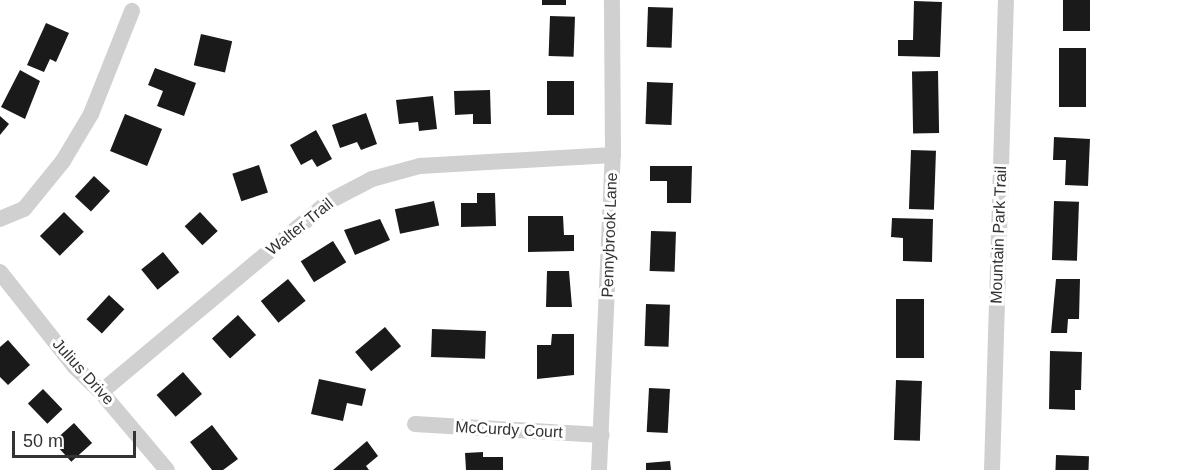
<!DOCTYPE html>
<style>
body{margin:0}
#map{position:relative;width:1187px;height:470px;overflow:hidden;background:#fff;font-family:Helvetica,sans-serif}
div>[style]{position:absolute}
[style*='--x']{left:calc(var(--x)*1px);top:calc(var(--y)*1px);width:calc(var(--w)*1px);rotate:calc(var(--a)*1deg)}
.building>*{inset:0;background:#1a1a1a;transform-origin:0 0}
.street>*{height:16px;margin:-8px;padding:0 8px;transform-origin:8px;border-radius:8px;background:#d0d0d0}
span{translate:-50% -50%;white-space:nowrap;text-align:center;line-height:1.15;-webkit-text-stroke:6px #fff;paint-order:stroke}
.street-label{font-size:16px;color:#333}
.scale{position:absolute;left:12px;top:431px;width:124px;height:27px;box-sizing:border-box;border:3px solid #333;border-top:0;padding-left:8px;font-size:18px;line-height:21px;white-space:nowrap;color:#333;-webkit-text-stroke:4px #fff;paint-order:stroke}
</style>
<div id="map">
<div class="building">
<div style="left:542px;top:0;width:24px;height:5px"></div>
<div style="left:1063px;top:0;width:27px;height:31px"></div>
<div style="clip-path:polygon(914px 1px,942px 2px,940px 57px,898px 56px,898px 40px,913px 40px)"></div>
<div style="left:648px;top:7px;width:25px;height:40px;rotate:2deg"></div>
<div style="left:550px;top:16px;width:25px;height:40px;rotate:2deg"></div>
<div style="clip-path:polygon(46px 23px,69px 33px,56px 62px,50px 59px,44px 72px,27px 65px)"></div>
<div style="left:201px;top:34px;width:32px;height:32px;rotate:13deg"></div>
<div style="left:1059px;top:48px;width:27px;height:59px"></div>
<div style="clip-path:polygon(155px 68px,196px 83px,184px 116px,157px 106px,163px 91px,148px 85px)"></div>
<div style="clip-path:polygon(20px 70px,40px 81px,25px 119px,1px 107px)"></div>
<div style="left:938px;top:71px;width:62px;height:26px;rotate:89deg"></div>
<div style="left:547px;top:81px;width:27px;height:34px"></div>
<div style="left:647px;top:82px;width:26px;height:42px;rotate:2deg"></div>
<div style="clip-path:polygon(490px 90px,491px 124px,473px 124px,473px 114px,455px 115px,454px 91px)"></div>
<div style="clip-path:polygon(433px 96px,437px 129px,419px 131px,418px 122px,399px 124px,396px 100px)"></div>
<div style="clip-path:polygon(366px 113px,377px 144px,361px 150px,357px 142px,340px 148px,332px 125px)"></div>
<div style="left:125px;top:114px;width:40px;height:40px;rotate:22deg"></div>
<div style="clip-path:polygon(0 116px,9px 124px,0 135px)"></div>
<div style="clip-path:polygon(316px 130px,332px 159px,317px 167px,312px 159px,301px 165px,290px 145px)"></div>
<div style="clip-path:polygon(1054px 137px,1090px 139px,1088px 186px,1065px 185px,1066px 160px,1053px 160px)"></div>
<div style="left:911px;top:150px;width:25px;height:59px;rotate:2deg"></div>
<div style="left:259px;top:165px;width:29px;height:28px;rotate:72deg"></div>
<div style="clip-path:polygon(650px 166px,692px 166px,691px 203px,667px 203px,667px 181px,650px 181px)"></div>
<div style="left:94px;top:176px;width:22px;height:28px;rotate:43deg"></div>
<div style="clip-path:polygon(477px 193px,495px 193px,496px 226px,461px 227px,461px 203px,477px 203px)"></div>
<div style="left:434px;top:201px;width:25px;height:40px;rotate:78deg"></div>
<div style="left:1054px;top:201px;width:25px;height:59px;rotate:2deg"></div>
<div style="left:64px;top:212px;width:28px;height:34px;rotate:45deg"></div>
<div style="left:200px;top:212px;width:26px;height:21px;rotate:47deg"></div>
<div style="clip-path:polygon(528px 216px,563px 216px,564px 235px,574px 235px,574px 251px,528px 252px)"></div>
<div style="clip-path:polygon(892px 218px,933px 219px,932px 262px,903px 261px,903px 238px,891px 237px)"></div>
<div style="clip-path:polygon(380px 219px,390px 240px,355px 255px,344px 230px)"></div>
<div style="left:651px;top:231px;width:25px;height:40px;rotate:2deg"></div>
<div style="left:333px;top:241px;width:25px;height:38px;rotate:58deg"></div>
<div style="left:163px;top:252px;width:26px;height:28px;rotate:51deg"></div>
<div style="clip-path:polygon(547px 271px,569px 271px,572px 307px,546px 307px)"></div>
<div style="left:288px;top:279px;width:28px;height:35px;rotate:51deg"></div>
<div style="clip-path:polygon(1056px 279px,1080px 279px,1079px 319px,1068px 319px,1067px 333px,1051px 333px)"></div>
<div style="left:109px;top:295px;width:21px;height:33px;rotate:43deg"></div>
<div style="left:896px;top:299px;width:28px;height:59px"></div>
<div style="left:646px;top:304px;width:24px;height:42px;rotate:2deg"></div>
<div style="left:238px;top:315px;width:27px;height:35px;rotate:48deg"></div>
<div style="left:385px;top:327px;width:25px;height:39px;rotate:50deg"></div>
<div style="left:432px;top:329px;width:54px;height:28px;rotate:2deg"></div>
<div style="clip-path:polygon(552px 334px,574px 334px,574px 375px,537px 379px,537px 345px,551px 345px)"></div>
<div style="clip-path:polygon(8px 340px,30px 365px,8px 385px,0 377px,0 347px)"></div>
<div style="clip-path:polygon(1050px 351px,1082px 352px,1081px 390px,1075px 390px,1075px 410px,1049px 409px)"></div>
<div style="left:183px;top:372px;width:29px;height:35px;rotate:49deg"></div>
<div style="clip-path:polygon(319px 379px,366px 389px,362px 406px,347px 403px,343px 421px,311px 414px)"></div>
<div style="left:896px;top:380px;width:26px;height:60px;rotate:2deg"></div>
<div style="left:649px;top:388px;width:21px;height:44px;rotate:3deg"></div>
<div style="left:43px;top:389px;width:28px;height:21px;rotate:46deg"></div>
<div style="left:74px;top:423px;width:27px;height:28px;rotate:48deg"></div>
<div style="clip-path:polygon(212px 425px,238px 459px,223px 470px,212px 470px,190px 442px)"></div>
<div style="clip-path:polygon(367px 441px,378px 456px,366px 466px,369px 470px,333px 470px)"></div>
<div style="clip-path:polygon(483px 452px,483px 457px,503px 457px,503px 470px,466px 470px,465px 453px)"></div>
<div style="left:1056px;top:455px;width:33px;height:15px;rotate:2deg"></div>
<div style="clip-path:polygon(670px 461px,671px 470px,646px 470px,646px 463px)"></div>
</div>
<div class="street">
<div style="--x:0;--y:219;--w:26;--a:-23"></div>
<div style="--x:24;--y:209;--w:62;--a:-50.9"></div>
<div style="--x:63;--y:161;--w:55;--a:-59.2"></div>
<div style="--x:91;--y:114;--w:111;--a:-68.3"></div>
<div style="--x:0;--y:272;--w:121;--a:51.7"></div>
<div style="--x:75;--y:367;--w:36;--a:44"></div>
<div style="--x:101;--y:392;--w:102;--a:49.8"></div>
<div style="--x:101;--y:392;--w:296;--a:-39.9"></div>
<div style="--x:328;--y:202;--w:50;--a:-27.6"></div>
<div style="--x:372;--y:179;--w:50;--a:-15.2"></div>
<div style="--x:420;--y:166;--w:193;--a:-3.3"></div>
<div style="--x:415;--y:424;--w:187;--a:3.4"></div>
<div style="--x:599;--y:470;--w:315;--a:-87.5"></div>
<div style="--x:613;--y:155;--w:155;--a:-90.4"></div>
<div style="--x:992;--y:470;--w:470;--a:-88.3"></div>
</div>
<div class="street-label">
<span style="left:300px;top:227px;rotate:-39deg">Walter Trail</span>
<span style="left:610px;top:235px;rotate:-88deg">Pennybrook Lane</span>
<span style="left:999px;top:235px;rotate:-88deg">Mountain Park Trail</span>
<span style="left:83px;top:372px;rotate:48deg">Julius Drive</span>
<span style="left:509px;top:430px;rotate:3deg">McCurdy Court</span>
</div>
<div class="scale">50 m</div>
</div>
